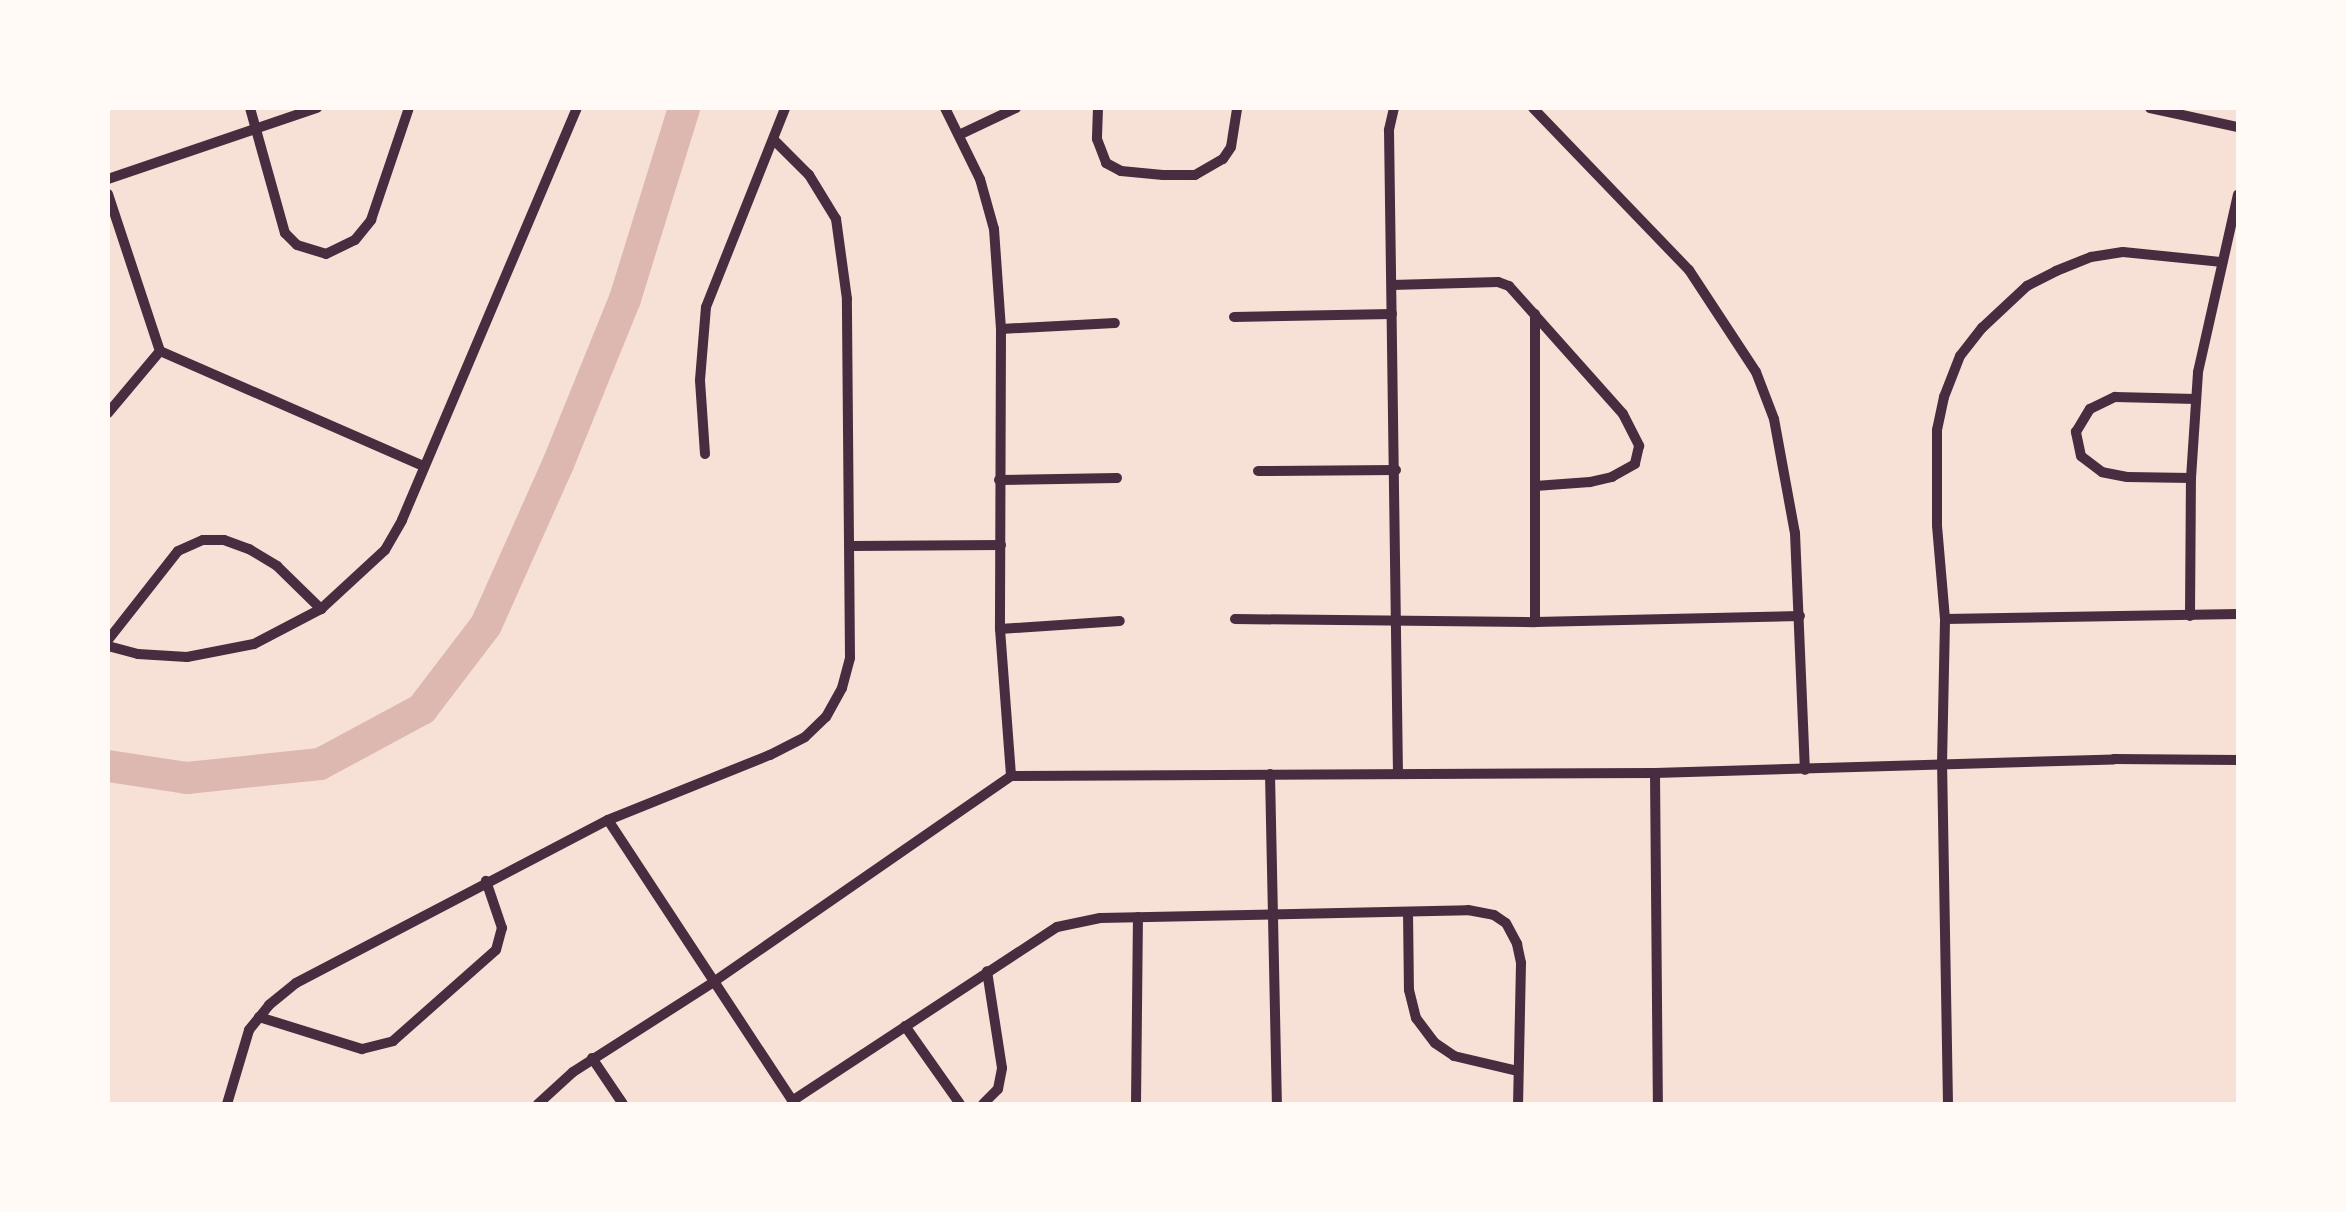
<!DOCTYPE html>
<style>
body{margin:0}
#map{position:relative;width:2346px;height:1212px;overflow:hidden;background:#f7e1d7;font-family:"Work Sans",sans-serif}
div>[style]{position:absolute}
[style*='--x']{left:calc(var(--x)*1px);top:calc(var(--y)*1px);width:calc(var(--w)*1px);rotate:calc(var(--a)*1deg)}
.river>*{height:32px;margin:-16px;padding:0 16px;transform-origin:16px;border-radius:16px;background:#dcb8b0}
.minor>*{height:10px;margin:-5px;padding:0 5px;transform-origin:5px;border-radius:5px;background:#4a2c40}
span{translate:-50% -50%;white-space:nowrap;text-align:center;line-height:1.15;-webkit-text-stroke:8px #fffaf5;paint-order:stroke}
.frame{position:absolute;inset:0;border:110px solid #fffaf5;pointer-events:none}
</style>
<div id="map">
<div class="river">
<div style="--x:108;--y:766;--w:80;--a:8.6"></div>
<div style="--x:187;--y:778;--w:134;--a:-6"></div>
<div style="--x:320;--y:764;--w:116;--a:-28.3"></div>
<div style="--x:422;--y:709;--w:106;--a:-52.7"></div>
<div style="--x:486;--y:625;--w:176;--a:-65.9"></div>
<div style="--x:558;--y:464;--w:178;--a:-67.9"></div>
<div style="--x:625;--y:299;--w:200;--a:-72.8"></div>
</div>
<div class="minor">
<div style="--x:250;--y:108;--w:130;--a:74.4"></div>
<div style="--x:285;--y:233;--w:17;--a:45"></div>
<div style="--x:297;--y:245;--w:30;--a:17"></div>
<div style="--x:326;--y:254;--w:32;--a:-26"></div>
<div style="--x:355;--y:240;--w:26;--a:-51"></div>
<div style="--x:371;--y:220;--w:118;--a:-71.3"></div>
<div style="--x:945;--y:108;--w:79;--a:63.8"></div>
<div style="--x:980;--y:179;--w:52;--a:74.4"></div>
<div style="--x:994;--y:229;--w:100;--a:86"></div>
<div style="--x:1001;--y:329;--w:300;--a:90.2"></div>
<div style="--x:1000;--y:629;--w:147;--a:85.7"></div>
<div style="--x:1098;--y:108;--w:31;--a:92"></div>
<div style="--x:1097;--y:139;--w:26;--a:69"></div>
<div style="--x:1106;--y:163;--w:17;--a:28"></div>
<div style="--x:1121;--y:171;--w:42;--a:5.4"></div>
<div style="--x:1163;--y:175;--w:32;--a:0"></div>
<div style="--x:1195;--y:175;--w:32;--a:-30"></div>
<div style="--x:1223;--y:159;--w:14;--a:-56"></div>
<div style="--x:1231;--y:147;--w:39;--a:-81"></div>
<div style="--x:1394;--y:108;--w:23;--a:103"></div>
<div style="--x:1389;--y:130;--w:641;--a:89.2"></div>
<div style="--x:1533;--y:108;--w:225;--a:46.1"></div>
<div style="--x:1689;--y:270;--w:122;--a:56.7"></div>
<div style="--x:1756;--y:372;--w:50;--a:69"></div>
<div style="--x:1774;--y:419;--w:116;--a:79.6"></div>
<div style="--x:1795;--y:533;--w:237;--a:87.6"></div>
<div style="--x:2150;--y:108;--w:90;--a:12.2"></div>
<div style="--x:961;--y:134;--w:61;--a:-25.3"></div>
<div style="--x:108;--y:179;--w:221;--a:-18.8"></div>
<div style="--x:108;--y:194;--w:165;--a:71.7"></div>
<div style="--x:1392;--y:285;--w:106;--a:-1.6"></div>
<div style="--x:1498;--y:282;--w:12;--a:20"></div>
<div style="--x:1509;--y:286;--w:171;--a:48.3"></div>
<div style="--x:1623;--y:414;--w:36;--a:63"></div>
<div style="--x:1639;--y:446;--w:18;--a:103"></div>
<div style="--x:1635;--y:464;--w:26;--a:151"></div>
<div style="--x:1612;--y:477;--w:23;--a:167"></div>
<div style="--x:1590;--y:482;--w:55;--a:175.8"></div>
<div style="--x:1234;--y:317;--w:158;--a:-1.1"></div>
<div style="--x:1001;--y:329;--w:114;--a:-3"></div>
<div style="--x:160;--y:351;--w:287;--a:23.6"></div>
<div style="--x:108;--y:413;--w:81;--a:-50"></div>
<div style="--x:705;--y:454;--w:74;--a:-93.9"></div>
<div style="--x:700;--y:380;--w:73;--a:-85.3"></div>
<div style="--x:706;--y:307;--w:214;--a:-68.3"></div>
<div style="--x:1258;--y:471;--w:138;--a:-0.4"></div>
<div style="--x:2191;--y:478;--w:64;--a:-179.1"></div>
<div style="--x:2127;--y:477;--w:25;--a:-169"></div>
<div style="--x:2102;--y:472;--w:26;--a:-143"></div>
<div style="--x:2081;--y:456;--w:25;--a:-102"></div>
<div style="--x:2076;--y:432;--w:27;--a:-59"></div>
<div style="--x:2090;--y:409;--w:28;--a:-26"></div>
<div style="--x:2115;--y:397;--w:81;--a:1.4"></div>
<div style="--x:999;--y:480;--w:118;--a:-1"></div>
<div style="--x:852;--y:546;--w:149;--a:-0.4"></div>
<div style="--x:2190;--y:616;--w:138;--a:-89.6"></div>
<div style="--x:2191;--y:478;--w:106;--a:-86.2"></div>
<div style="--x:2198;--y:372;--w:182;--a:-77.3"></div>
<div style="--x:1235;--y:619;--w:300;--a:0.6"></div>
<div style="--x:1535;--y:622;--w:265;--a:-1.3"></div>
<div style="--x:1945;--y:619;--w:293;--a:-1"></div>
<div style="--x:1535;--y:622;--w:308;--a:-90"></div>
<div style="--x:1000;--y:629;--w:120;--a:-3.8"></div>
<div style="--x:108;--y:640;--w:113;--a:-51.8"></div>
<div style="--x:178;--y:551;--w:27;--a:-24"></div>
<div style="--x:203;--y:540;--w:21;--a:0"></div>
<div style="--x:224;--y:540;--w:27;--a:20"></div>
<div style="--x:249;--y:549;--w:33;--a:31"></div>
<div style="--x:277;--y:566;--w:62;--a:44.3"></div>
<div style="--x:108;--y:646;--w:31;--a:15"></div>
<div style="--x:138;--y:654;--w:49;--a:3.5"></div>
<div style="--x:187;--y:657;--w:68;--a:-11"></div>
<div style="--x:254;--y:644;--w:76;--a:-27.6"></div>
<div style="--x:321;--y:609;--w:87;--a:-42.7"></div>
<div style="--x:385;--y:550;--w:34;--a:-60"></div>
<div style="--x:402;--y:520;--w:448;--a:-67"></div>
<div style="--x:1655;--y:773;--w:331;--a:89.5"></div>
<div style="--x:1270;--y:774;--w:330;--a:88.8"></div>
<div style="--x:608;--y:820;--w:339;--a:56.7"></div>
<div style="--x:1408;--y:912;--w:78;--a:89.3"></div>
<div style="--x:1409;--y:990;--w:29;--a:76"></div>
<div style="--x:1416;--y:1018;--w:31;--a:53"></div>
<div style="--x:1435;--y:1043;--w:23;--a:34"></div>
<div style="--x:1454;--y:1056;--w:66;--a:13.2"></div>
<div style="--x:259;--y:1017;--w:108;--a:17.3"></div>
<div style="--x:362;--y:1049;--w:32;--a:-14"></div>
<div style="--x:393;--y:1041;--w:137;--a:-41.5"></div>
<div style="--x:496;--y:950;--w:23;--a:-75"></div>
<div style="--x:502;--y:928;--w:50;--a:-108.8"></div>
<div style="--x:905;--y:1026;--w:95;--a:54.8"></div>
<div style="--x:592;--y:1058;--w:55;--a:56"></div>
<div style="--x:792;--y:1101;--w:317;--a:-33.3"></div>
<div style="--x:1057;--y:927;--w:44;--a:-11.8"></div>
<div style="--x:1100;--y:918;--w:368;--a:-1.2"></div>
<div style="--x:1468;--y:910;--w:26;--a:11"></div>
<div style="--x:1494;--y:915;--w:14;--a:34"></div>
<div style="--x:1506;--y:923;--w:24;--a:62"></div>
<div style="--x:1517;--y:944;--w:19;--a:78"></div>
<div style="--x:1521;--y:963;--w:141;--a:91.2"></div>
<div style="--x:227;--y:1104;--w:77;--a:-73.4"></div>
<div style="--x:249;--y:1030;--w:32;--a:-51"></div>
<div style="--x:269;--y:1005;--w:35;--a:-39"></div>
<div style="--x:296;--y:983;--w:352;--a:-27.6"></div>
<div style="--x:608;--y:820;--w:175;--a:-21.9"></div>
<div style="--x:770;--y:755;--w:39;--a:-27"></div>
<div style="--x:805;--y:737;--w:29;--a:-44"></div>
<div style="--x:826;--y:717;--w:33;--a:-61"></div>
<div style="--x:842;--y:688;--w:31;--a:-75"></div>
<div style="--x:850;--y:658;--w:359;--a:-90.5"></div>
<div style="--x:847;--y:299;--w:81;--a:-97.8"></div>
<div style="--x:836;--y:219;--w:52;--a:-121.5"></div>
<div style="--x:809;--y:175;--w:49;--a:-135"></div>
<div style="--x:538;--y:1104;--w:47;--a:-42.4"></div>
<div style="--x:573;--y:1072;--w:165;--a:-32.6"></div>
<div style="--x:712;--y:983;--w:364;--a:-34.7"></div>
<div style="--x:1011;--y:776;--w:644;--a:-0.27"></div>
<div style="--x:1655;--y:773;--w:459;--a:-1.7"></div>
<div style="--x:2114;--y:759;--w:124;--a:0.5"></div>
<div style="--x:983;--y:1104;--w:21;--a:-45"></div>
<div style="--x:998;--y:1089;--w:21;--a:-79"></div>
<div style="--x:1002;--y:1068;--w:98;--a:-98.8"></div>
<div style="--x:1136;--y:1104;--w:187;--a:-89.4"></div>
<div style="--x:1948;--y:1104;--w:340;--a:-91"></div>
<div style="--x:1942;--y:764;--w:145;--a:-88.8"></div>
<div style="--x:1945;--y:619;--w:94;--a:-94.9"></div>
<div style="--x:1937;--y:525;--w:95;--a:-90"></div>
<div style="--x:1937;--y:430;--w:34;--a:-78"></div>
<div style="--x:1944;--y:397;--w:44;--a:-68.7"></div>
<div style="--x:1960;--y:356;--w:36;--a:-52"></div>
<div style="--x:1982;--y:328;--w:62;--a:-43"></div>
<div style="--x:2027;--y:286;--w:33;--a:-27"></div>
<div style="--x:2056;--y:271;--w:38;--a:-22"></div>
<div style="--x:2091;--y:257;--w:32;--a:-9"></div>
<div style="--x:2123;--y:252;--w:100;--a:5.8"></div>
</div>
<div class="frame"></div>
</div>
